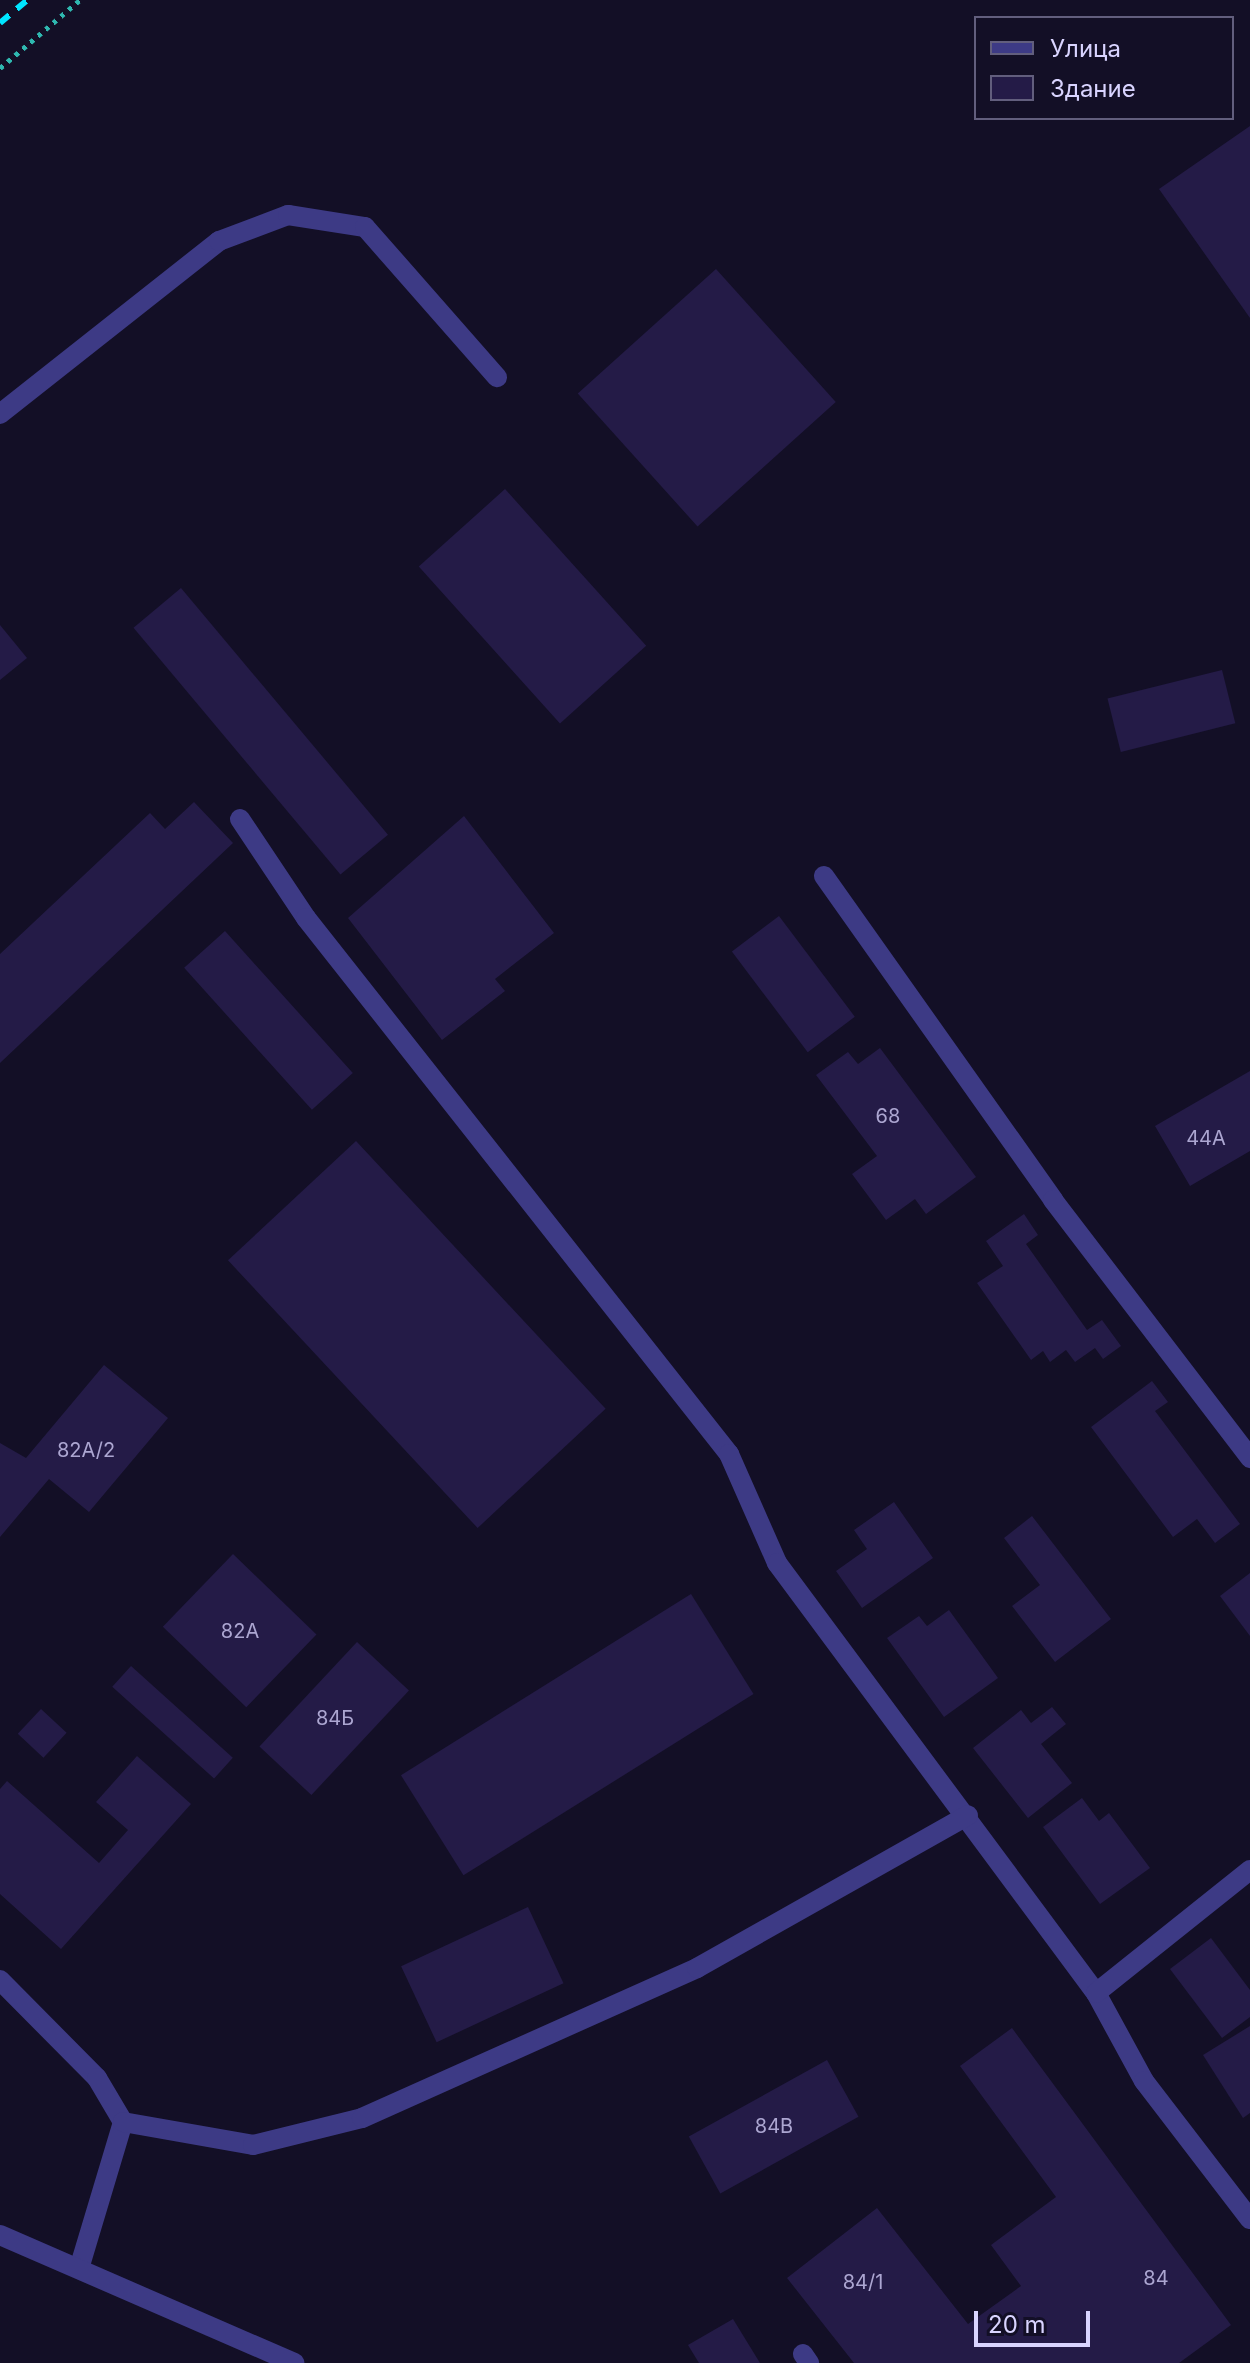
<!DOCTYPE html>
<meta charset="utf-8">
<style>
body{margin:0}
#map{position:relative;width:1250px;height:2363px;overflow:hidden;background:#130f26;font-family:Inter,sans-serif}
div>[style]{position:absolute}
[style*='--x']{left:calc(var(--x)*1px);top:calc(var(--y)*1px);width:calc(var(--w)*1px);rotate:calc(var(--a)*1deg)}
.building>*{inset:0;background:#241b47;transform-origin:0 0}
.path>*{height:5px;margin-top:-2.5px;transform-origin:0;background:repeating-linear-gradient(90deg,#2fb8b0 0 4px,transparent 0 10px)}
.service>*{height:20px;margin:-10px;padding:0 10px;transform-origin:10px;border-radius:10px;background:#3d3a85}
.tertiary>*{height:20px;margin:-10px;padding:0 10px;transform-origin:10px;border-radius:10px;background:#3d3a85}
.rail>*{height:6px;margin-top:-3px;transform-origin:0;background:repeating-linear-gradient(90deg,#00e5ff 0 12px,transparent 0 22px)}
span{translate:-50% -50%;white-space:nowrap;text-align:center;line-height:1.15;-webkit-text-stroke:8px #130f26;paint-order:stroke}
.number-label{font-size:20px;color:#aca6d1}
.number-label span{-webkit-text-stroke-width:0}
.legend{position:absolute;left:974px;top:16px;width:260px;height:104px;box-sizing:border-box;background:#130f26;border:2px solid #625e7d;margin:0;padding:10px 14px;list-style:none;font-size:24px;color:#d9d4ff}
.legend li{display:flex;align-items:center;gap:16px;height:40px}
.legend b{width:40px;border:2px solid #625e7d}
.scale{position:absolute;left:974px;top:2311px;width:116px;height:36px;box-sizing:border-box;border:4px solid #d9d4ff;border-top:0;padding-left:10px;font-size:24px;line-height:28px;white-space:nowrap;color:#d9d4ff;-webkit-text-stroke:6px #130f26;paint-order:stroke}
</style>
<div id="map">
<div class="building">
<div style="clip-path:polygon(1250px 126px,1250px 318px,1159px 189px)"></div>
<div style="left:716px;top:269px;width:179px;height:186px;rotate:48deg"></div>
<div style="left:505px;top:489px;width:211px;height:116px;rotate:48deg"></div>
<div style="left:181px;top:588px;width:322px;height:62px;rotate:50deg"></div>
<div style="clip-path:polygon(0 625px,27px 658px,0 680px)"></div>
<div style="left:1222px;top:670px;width:55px;height:118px;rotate:76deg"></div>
<div style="clip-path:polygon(194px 802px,233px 843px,0 1063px,0 954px,150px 813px,165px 829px)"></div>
<div style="clip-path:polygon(464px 816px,554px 933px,495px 979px,505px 991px,442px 1040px,348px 918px)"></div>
<div style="left:779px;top:916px;width:126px;height:59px;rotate:53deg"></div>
<div style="left:225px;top:931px;width:191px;height:55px;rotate:48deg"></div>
<div style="clip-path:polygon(880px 1048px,976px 1177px,926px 1214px,915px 1199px,886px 1220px,852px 1174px,877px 1156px,816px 1075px,848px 1052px,858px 1064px)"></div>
<div style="clip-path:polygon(1250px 1071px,1250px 1151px,1190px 1186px,1155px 1126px)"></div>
<div style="left:356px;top:1141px;width:366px;height:175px;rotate:47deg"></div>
<div style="clip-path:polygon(1024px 1214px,1038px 1235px,1026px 1244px,1087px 1330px,1102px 1320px,1121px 1346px,1103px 1359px,1095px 1348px,1075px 1362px,1066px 1350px,1050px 1362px,1043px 1351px,1031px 1360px,977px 1283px,1003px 1266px,986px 1241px)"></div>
<div style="clip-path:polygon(104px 1365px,168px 1418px,89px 1512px,49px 1479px,0 1537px,0 1443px,26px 1458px)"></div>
<div style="clip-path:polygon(1152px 1381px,1168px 1402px,1155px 1411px,1240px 1524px,1215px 1543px,1197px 1519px,1173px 1537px,1091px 1427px)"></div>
<div style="clip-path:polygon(894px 1502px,933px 1558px,862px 1608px,836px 1571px,867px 1549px,854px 1530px)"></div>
<div style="clip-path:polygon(1032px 1516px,1111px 1619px,1055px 1662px,1012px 1606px,1040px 1585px,1004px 1538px)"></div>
<div style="left:233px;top:1554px;width:116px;height:101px;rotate:44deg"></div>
<div style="clip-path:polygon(1250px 1573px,1250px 1636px,1220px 1596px)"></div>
<div style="left:691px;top:1594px;width:118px;height:342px;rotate:58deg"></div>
<div style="clip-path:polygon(949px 1610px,998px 1678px,944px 1717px,887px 1638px,919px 1616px,927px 1626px)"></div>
<div style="left:357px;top:1642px;width:71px;height:143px;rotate:43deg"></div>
<div style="left:131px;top:1666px;width:137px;height:28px;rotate:42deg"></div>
<div style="clip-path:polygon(1052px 1707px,1066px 1724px,1041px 1744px,1072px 1783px,1028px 1818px,973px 1748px,1021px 1710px,1031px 1723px)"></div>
<div style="left:41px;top:1709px;width:35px;height:34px;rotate:43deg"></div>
<div style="clip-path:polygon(137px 1756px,191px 1804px,61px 1949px,0 1894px,0 1789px,7px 1781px,99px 1863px,128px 1830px,96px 1802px)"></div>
<div style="clip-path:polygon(1082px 1798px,1099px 1821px,1109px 1813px,1150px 1868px,1100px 1904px,1043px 1827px)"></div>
<div style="left:528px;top:1907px;width:84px;height:140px;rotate:65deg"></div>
<div style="clip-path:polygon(1211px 1938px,1250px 1990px,1250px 2017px,1222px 2038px,1170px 1969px)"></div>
<div style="clip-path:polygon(1250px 2026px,1250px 2113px,1243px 2118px,1203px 2055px)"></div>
<div style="clip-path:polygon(1012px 2028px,1231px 2325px,1179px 2363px,854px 2363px,787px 2278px,877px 2208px,968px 2324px,1021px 2286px,991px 2245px,1056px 2197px,960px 2066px)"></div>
<div style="left:827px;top:2060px;width:65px;height:158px;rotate:61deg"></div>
<div style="clip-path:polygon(733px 2319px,760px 2363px,699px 2363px,688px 2345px)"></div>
</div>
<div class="path">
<div style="--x:0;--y:68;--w:105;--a:-40.4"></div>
</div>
<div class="service">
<div style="--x:0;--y:414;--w:279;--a:-38.3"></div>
<div style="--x:219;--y:241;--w:74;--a:-20.6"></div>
<div style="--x:288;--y:215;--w:78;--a:8.9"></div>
<div style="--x:365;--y:227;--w:200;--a:48.7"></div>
<div style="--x:240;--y:819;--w:119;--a:56.3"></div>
<div style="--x:306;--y:918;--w:683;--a:51.72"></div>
<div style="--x:729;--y:1454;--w:119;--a:66.2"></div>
<div style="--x:777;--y:1563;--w:535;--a:53.43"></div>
<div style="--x:1096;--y:1993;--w:100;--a:61.4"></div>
<div style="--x:1144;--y:2081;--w:174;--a:52.5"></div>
<div style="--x:824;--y:876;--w:397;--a:54.7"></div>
<div style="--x:1053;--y:1200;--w:325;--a:52.6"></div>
<div style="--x:0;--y:1980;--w:138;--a:45.3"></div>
<div style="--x:97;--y:2078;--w:51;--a:59.4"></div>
<div style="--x:123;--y:2122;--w:153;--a:106.7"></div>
<div style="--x:1096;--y:1993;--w:197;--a:-38.6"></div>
<div style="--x:123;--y:2122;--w:132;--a:10"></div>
<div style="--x:253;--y:2145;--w:112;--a:-13.9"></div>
<div style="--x:362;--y:2118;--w:367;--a:-24.1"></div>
<div style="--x:697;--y:1968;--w:311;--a:-29.4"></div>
<div style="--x:803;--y:2354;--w:11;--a:56"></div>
</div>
<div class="tertiary">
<div style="--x:0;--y:2235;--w:321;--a:23.5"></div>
</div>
<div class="rail">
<div style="--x:0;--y:23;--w:35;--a:-40"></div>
</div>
<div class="number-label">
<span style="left:888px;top:1116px">68</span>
<span style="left:1206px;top:1138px">44А</span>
<span style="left:86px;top:1450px">82А/2</span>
<span style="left:240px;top:1631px">82А</span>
<span style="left:335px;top:1718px">84Б</span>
<span style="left:774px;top:2126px">84В</span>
<span style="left:1156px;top:2278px">84</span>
<span style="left:863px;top:2282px">84/1</span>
</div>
<ul class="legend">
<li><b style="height:10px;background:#3d3a85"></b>Улица</li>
<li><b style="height:22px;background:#241b47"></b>Здание</li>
</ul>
<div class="scale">20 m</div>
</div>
